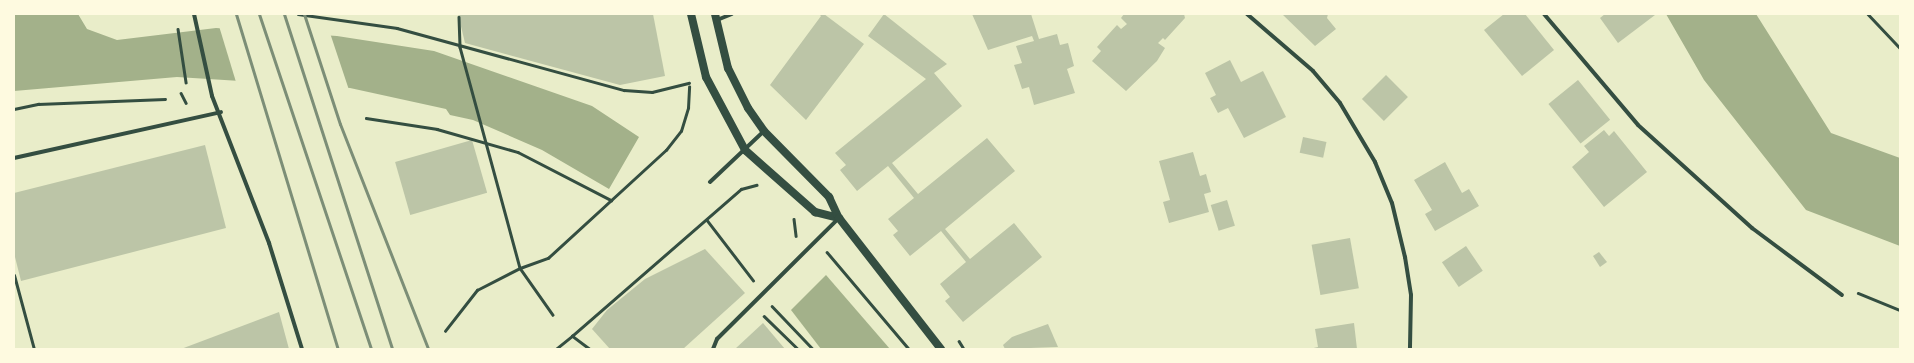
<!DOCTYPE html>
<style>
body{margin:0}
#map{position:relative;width:1914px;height:363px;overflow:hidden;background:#e9edc9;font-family:Georgia,serif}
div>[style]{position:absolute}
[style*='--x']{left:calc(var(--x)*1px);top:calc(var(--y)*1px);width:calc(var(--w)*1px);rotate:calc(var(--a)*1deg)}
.water>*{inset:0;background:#a3b18a}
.pier>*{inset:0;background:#e9edc9}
.building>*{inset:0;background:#bcc5a7;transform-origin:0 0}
.path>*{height:2.5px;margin:-1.25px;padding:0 1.25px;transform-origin:1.25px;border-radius:1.25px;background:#344e41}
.service>*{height:3px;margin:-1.5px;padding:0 1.5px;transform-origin:1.5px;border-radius:1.5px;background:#344e41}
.minor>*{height:4px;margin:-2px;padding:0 2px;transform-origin:2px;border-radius:2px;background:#344e41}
.secondary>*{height:8px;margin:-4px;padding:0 4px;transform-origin:4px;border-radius:4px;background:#344e41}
.rail>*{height:3px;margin:-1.5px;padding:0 1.5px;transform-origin:1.5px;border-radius:1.5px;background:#7c8e77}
span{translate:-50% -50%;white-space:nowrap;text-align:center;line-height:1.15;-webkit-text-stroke:3px #fefae0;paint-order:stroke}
.frame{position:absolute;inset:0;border:15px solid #fefae0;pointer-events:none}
</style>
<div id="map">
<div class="water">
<div style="clip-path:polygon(14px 14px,78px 14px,87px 29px,117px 40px,216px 28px,337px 36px,434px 51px,592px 106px,639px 137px,609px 189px,542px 150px,473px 120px,450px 115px,446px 109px,350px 88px,177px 77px,14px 91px)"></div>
<div style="clip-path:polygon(1666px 14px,1756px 14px,1831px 133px,1900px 158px,1900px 246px,1806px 210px,1704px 80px)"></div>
<div style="clip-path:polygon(826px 275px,890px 349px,821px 349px,791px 310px)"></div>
</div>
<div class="pier">
<div style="clip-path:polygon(219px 26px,330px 33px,349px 90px,236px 82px)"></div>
</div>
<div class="building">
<div style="clip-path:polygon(458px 14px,653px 14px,665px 76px,620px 85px,465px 43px)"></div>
<div style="clip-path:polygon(819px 14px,824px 14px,864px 44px,806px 120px,770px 85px,821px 16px)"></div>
<div style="clip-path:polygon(884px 14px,947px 64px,934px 73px,962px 106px,892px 163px,918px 194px,987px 138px,1015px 171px,945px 229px,970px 259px,1014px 223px,1042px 257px,963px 322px,945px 301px,950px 297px,940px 284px,966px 262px,941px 231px,910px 256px,893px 235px,898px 231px,888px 219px,914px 198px,888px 166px,857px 191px,840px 170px,846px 165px,835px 153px,926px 79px,868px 36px)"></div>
<div style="clip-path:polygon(972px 14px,1031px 14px,1039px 39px,1057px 34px,1060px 45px,1068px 43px,1074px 66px,1067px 69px,1075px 93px,1034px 105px,1029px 87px,1022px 89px,1014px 65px,1022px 63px,1016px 46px,1034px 41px,1032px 36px,988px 50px)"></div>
<div style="clip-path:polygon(1124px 14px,1184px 14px,1185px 18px,1165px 40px,1163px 38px,1158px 43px,1165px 48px,1157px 61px,1126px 91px,1092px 61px,1101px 51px,1097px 47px,1117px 25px,1121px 29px,1127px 24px,1121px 18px)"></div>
<div style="clip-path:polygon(1282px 14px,1328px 14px,1327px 18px,1336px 29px,1315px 46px)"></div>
<div style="clip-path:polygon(1504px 14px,1525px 14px,1554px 50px,1522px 76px,1484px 30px)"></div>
<div style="clip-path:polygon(1605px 14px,1654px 14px,1655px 15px,1618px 43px,1600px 18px)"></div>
<div style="clip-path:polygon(1230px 60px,1241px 82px,1263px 71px,1286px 117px,1244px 138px,1228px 108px,1218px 113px,1210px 98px,1216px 95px,1205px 73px)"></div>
<div style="left:1386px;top:75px;width:31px;height:34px;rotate:45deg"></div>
<div style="left:1578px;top:80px;width:51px;height:38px;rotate:51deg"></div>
<div style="clip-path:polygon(1604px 130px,1609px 136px,1614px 131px,1647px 172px,1604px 207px,1572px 167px,1589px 152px,1584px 146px)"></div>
<div style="left:1303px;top:137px;width:24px;height:16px;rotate:12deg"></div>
<div style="left:472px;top:140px;width:55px;height:80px;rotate:74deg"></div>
<div style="clip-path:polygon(205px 145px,226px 228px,21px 281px,14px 253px,14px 193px)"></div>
<div style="clip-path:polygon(1193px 152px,1200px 176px,1206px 174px,1211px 192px,1204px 194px,1209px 212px,1169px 223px,1163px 202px,1170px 200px,1159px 161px)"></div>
<div style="clip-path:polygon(1445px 162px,1462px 193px,1469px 189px,1479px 206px,1435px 231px,1425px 214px,1432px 210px,1414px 180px)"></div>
<div style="left:1227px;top:200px;width:27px;height:17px;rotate:73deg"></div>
<div style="left:1350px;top:238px;width:51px;height:39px;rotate:80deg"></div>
<div style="left:1466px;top:246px;width:30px;height:29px;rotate:56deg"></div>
<div style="clip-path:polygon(705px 249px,745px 293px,683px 349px,610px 349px,592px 329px,607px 310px,645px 279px)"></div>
<div style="clip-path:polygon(1599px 252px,1607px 262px,1600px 267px,1593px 256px)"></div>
<div style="clip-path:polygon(279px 312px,289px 349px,181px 349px)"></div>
<div style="clip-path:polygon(763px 323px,785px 349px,735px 349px)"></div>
<div style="clip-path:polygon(1354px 323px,1357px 349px,1309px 349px,1318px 347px,1315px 329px)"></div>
<div style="clip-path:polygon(1048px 324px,1058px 347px,1005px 349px,1003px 345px,1012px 337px)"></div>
</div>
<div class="path">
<div style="--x:298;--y:14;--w:100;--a:8"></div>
<div style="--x:397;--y:28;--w:235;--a:15.3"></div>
<div style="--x:624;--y:90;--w:28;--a:4"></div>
<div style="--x:652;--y:92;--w:38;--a:-14"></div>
<div style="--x:1868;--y:14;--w:47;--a:46.7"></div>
<div style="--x:459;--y:17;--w:30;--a:88"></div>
<div style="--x:460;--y:47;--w:229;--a:74.8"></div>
<div style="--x:520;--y:268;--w:57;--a:54.9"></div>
<div style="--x:178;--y:29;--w:54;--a:81.4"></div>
<div style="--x:181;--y:93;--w:11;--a:63"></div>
<div style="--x:14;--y:109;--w:25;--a:-12"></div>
<div style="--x:38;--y:104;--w:127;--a:-2.3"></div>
<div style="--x:366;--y:118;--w:72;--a:8.8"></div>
<div style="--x:437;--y:129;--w:84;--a:15.9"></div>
<div style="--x:518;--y:152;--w:105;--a:27.3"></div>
<div style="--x:794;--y:219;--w:17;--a:83"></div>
<div style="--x:707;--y:220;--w:76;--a:52.5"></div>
<div style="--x:827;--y:252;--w:127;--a:49.8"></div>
<div style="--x:1858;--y:293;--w:45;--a:22"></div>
<div style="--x:772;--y:306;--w:59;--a:46.4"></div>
<div style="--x:764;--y:316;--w:47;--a:44.1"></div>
<div style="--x:445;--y:331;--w:52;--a:-52"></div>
<div style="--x:477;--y:290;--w:48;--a:-27.1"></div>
<div style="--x:520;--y:268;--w:30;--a:-20"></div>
<div style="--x:548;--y:258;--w:160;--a:-42.5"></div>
<div style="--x:666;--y:150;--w:24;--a:-52"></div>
<div style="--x:681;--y:131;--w:24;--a:-73"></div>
<div style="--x:688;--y:108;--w:21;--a:-87"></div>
<div style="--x:959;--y:341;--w:9;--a:58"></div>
<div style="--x:556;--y:349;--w:21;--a:-39"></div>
<div style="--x:589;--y:349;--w:21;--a:-143"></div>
<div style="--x:572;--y:336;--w:224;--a:-41"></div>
<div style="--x:741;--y:189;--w:16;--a:-15"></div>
</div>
<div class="service">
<div style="--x:14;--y:275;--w:77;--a:74.9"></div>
</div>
<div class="minor">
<div style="--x:194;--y:14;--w:84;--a:77.6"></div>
<div style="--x:212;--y:96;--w:158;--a:68.8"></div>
<div style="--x:269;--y:243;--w:111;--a:72.7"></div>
<div style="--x:1247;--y:14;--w:87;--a:40.8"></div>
<div style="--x:1313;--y:71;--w:42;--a:49.8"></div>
<div style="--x:1340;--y:103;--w:69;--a:59.3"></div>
<div style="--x:1375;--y:162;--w:44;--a:67.5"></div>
<div style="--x:1392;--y:203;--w:56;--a:76.5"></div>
<div style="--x:1405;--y:257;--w:38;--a:81"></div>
<div style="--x:1411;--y:295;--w:54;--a:91.1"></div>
<div style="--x:1544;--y:14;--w:145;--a:49.7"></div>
<div style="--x:1638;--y:125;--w:154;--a:42.1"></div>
<div style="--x:1752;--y:228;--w:112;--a:36.7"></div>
<div style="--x:717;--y:20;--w:16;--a:-22"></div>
<div style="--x:14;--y:158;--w:212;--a:-12.5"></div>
<div style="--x:710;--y:182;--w:74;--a:-43.4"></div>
<div style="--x:713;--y:349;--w:11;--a:-68"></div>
<div style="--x:717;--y:339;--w:172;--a:-44.8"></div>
</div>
<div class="secondary">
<div style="--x:691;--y:14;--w:65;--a:76.6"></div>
<div style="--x:706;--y:77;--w:83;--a:61.9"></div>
<div style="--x:745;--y:150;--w:94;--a:41.5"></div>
<div style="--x:815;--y:212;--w:25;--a:14"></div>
<div style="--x:715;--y:14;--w:56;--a:76.5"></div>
<div style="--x:728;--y:68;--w:45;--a:63.4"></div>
<div style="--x:748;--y:108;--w:28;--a:55"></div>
<div style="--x:764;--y:131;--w:93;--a:45.4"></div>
<div style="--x:829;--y:197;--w:23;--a:65"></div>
<div style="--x:839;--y:218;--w:166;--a:52.1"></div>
</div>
<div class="rail">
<div style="--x:236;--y:14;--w:350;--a:73.1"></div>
<div style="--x:259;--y:14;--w:353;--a:71.5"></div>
<div style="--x:284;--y:14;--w:352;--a:72.1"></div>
<div style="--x:304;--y:14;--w:116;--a:71.9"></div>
<div style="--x:340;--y:124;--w:242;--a:68.6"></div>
</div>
<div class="frame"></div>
</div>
